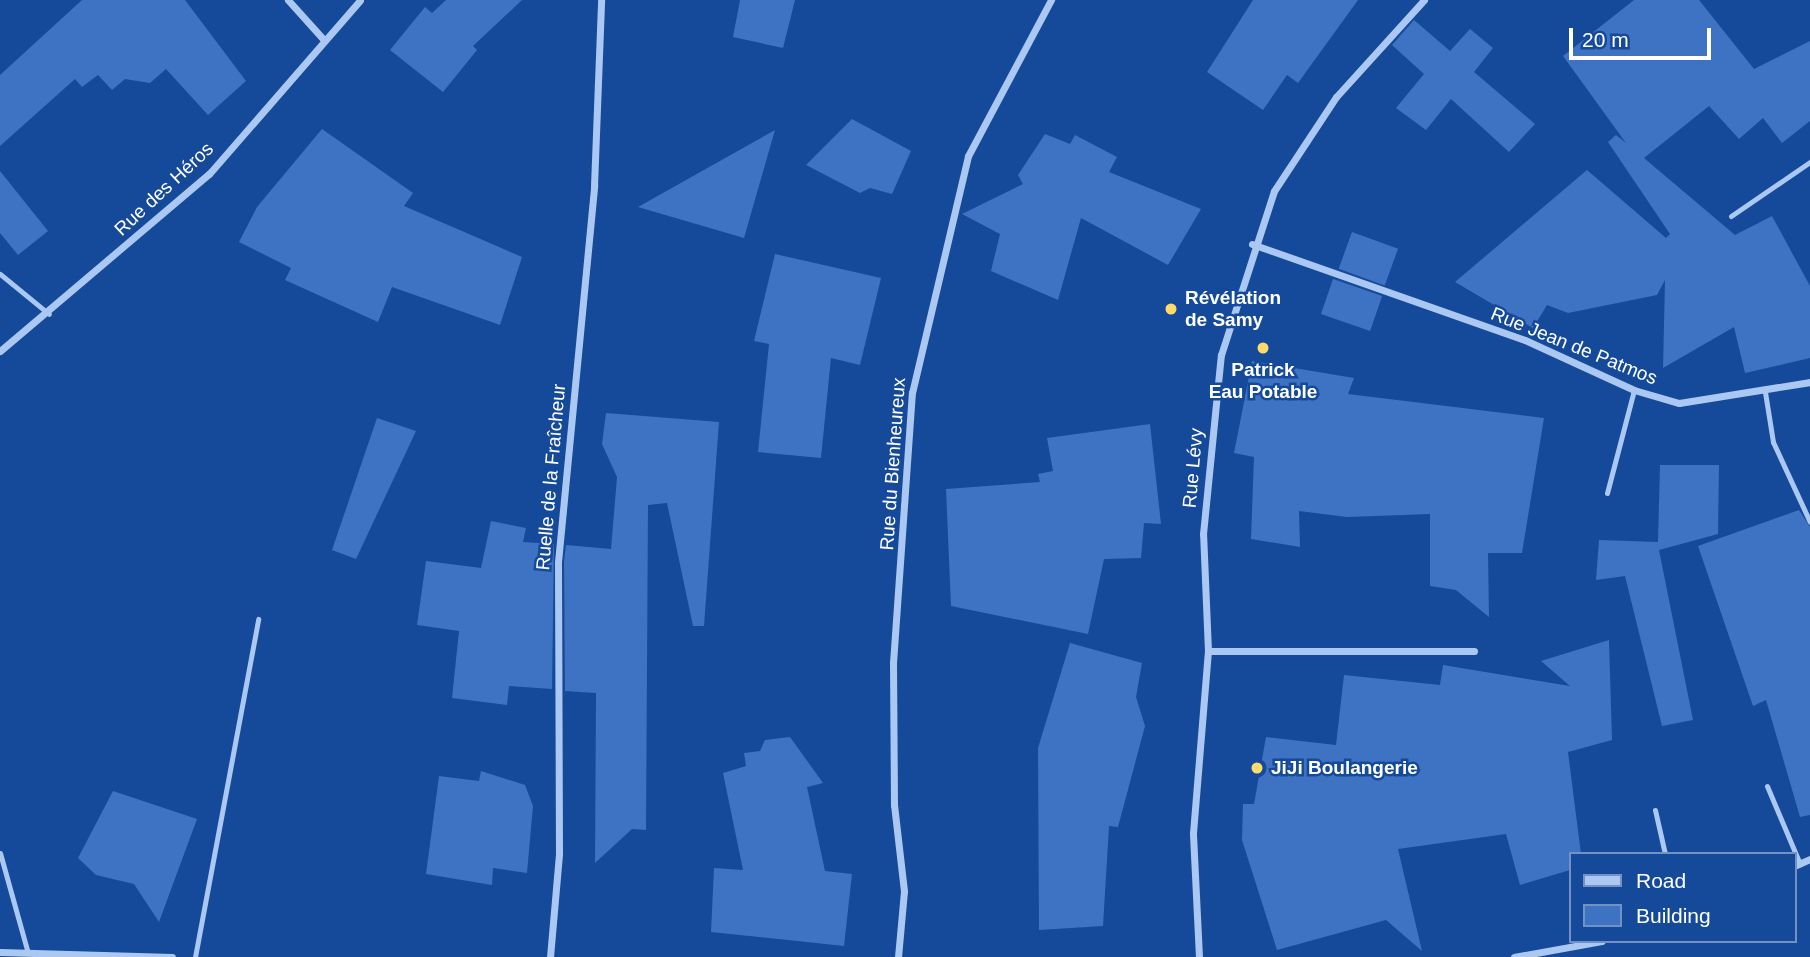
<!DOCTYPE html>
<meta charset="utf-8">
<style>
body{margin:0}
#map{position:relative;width:1810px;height:957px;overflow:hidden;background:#154a9b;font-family:Helvetica,sans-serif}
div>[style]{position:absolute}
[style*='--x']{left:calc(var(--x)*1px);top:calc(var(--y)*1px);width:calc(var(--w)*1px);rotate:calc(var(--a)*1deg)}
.building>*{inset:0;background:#3d73c2;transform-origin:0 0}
.service>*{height:5px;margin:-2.5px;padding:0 2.5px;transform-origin:2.5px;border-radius:2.5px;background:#abc8f3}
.minor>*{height:7px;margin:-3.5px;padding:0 3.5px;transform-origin:3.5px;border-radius:3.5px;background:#abc8f3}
.dots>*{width:19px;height:19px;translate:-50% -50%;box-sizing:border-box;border:4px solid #154a9b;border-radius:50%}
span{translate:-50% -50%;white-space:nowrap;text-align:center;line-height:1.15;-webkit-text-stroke:5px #154a9b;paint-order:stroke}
.street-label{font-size:19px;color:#fff}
.poi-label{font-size:19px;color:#fff;font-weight:700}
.left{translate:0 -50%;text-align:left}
.legend{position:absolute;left:1569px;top:852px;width:228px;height:91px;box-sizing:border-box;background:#154a9b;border:2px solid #7392c3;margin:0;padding:9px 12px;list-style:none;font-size:21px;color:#fff}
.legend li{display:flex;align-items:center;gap:14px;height:35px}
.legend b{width:35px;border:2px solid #7392c3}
.scale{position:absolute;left:1569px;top:28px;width:142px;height:32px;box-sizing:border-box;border:4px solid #fff;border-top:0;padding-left:9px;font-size:21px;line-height:24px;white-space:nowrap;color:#fff;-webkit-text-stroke:5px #154a9b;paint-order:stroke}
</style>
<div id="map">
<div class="building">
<div style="clip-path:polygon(82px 0,185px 0,246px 81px,208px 115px,166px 69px,150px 83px,125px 79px,112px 90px,98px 75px,82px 87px,75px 79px,0 146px,0 75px)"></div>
<div style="clip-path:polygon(446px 0,522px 0,473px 46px,477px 50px,443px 92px,390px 50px,425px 7px,432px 13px)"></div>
<div style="clip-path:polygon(740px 0,795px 0,783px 48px,733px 37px)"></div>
<div style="clip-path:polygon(1253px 0,1358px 0,1298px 83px,1287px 75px,1263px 110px,1207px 72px)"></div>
<div style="clip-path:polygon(1634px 0,1699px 0,1754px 69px,1810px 41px,1810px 121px,1782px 143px,1763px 118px,1739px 139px,1709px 106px,1644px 158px,1735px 235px,1772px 216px,1810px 286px,1810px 358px,1745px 373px,1734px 327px,1663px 368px,1665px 280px,1657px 295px,1568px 313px,1547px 305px,1533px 328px,1455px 282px,1587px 170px,1666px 238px,1670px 234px,1608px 142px,1616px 135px,1626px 143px,1563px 56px)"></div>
<div style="clip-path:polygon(1414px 20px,1450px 51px,1470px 29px,1493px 48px,1474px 72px,1535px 124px,1509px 152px,1451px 99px,1426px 130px,1396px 108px,1424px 74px,1392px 45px)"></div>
<div style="clip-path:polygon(852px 119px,911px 151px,892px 194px,870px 188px,860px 193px,806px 165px)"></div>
<div style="clip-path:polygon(322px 129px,413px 193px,404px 206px,522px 257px,500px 325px,392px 287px,378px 322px,285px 280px,291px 268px,239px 242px,257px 207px)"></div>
<div style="clip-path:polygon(775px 130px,744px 238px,638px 207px)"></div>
<div style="clip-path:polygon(1045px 134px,1070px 144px,1075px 135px,1117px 157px,1109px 172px,1201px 209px,1168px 265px,1081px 218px,1058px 300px,991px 271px,1000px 234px,962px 214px,1023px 184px,1018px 175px)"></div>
<div style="clip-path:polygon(0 171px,48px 231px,18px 255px,0 233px)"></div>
<div style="left:1352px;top:232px;width:49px;height:39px;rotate:20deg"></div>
<div style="clip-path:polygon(775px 254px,881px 278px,860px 365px,831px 358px,821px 458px,758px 452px,769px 344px,754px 341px)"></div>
<div style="left:1333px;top:279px;width:52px;height:37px;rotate:19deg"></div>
<div style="clip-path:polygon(1252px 361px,1354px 378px,1348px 394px,1544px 418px,1522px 553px,1488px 553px,1489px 617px,1456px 590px,1430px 586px,1430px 514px,1347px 517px,1299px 511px,1300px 547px,1251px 539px,1254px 457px,1234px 453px)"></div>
<div style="clip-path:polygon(606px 413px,719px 422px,704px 626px,693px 626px,667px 503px,648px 505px,646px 830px,632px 829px,595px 863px,596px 693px,565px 691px,564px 562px,566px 545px,611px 549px,617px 477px,602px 444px)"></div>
<div style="clip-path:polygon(377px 418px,416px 431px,356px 559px,332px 550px)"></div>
<div style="clip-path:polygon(1150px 424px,1161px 524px,1144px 523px,1141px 558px,1104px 559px,1088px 634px,951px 606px,946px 489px,1040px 482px,1038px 474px,1053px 471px,1047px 438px)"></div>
<div style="clip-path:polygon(1660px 465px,1719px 465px,1718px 534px,1659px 550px,1693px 720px,1662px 726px,1625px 576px,1596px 580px,1599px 540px,1658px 542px)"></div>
<div style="clip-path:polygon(1799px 510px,1810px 527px,1810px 815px,1800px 817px,1766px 700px,1753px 706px,1698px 546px)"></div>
<div style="clip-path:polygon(491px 521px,526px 528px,523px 542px,554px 544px,552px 689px,509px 686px,507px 705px,452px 698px,459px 631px,417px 625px,426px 561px,481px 568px)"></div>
<div style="clip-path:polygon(1609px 640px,1612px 740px,1568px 752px,1581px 854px,1570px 854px,1570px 870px,1520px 885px,1506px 834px,1398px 849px,1422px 951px,1386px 920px,1277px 950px,1242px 840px,1243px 804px,1254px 804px,1266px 737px,1336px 745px,1344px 675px,1440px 685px,1443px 665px,1570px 686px,1541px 661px)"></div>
<div style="clip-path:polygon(1070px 643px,1142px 663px,1136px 697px,1145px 726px,1118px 827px,1109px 826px,1103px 926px,1039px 930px,1038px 748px)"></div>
<div style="clip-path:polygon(790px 737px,823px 783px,807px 787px,825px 871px,852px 874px,844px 946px,711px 932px,714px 868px,743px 870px,723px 773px,746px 766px,744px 753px,760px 751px,765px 740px)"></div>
<div style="clip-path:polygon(481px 771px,525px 785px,533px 806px,527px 873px,493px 868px,492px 885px,426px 874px,439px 776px,479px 781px)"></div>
<div style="clip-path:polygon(113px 791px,197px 819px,159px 922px,134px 884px,96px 875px,78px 858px)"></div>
</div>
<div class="service">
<div style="--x:1731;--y:216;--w:96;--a:-34.4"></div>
<div style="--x:0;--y:274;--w:63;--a:39.2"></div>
<div style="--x:1765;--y:392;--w:51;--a:80.9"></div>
<div style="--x:1773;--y:442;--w:88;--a:65.2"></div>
<div style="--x:1607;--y:493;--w:106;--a:-75.3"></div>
<div style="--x:1767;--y:786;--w:85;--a:67.1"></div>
<div style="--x:1655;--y:810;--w:45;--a:77.2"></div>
<div style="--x:0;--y:853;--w:104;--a:74.4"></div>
<div style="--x:195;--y:957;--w:344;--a:-79.4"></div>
</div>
<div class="minor">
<div style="--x:288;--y:0;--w:54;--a:48"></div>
<div style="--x:1252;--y:244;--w:289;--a:19.4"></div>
<div style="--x:1525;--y:340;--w:120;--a:24.6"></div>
<div style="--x:1634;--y:390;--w:47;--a:16.1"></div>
<div style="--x:1679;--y:403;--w:133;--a:-9.1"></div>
<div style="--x:0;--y:351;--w:274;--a:-40.3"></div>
<div style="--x:209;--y:174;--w:230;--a:-49"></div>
<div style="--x:1208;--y:651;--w:266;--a:0"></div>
<div style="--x:1794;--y:866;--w:17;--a:-24"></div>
<div style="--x:0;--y:952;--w:172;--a:1.7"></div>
<div style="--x:550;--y:957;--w:103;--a:-85"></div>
<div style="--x:559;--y:854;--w:292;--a:-90.2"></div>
<div style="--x:558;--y:562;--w:378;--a:-84.5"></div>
<div style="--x:594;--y:186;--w:186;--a:-87.8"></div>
<div style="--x:898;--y:957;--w:66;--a:-84.8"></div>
<div style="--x:904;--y:891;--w:87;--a:-96.6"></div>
<div style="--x:894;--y:805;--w:142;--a:-90.4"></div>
<div style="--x:893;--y:663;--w:271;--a:-86"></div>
<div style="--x:912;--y:393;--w:244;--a:-76.7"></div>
<div style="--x:968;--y:156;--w:177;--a:-62"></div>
<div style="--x:1199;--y:957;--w:124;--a:-92.8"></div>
<div style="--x:1193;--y:833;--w:183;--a:-85.3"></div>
<div style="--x:1208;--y:651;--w:117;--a:-92.4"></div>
<div style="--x:1203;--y:534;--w:180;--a:-84.3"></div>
<div style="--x:1221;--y:355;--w:172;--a:-72.1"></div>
<div style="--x:1274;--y:191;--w:113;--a:-56.6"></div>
<div style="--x:1336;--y:97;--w:131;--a:-47.8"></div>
<div style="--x:1514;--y:957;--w:89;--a:-10.3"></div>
</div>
<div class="dots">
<div style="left:1171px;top:309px;background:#ffdb6c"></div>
<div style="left:1263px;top:348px;background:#ffdb6c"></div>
<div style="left:1257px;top:768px;background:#ffdb6c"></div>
</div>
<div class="street-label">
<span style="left:164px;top:189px;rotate:-43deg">Rue des Héros</span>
<span style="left:1574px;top:346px;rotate:22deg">Rue Jean de Patmos</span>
<span style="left:893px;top:464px;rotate:-86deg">Rue du Bienheureux</span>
<span style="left:1193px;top:468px;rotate:-85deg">Rue Lévy</span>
<span style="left:551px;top:477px;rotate:-85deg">Ruelle de la Fraîcheur</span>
</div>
<div class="poi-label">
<span class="left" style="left:1185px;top:309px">Révélation<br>de Samy</span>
<span style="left:1263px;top:381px">Patrick<br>Eau Potable</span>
<span class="left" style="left:1271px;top:768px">JiJi Boulangerie</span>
</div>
<ul class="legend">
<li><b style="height:9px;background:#abc8f3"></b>Road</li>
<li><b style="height:19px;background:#3d73c2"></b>Building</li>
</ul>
<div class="scale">20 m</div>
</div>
